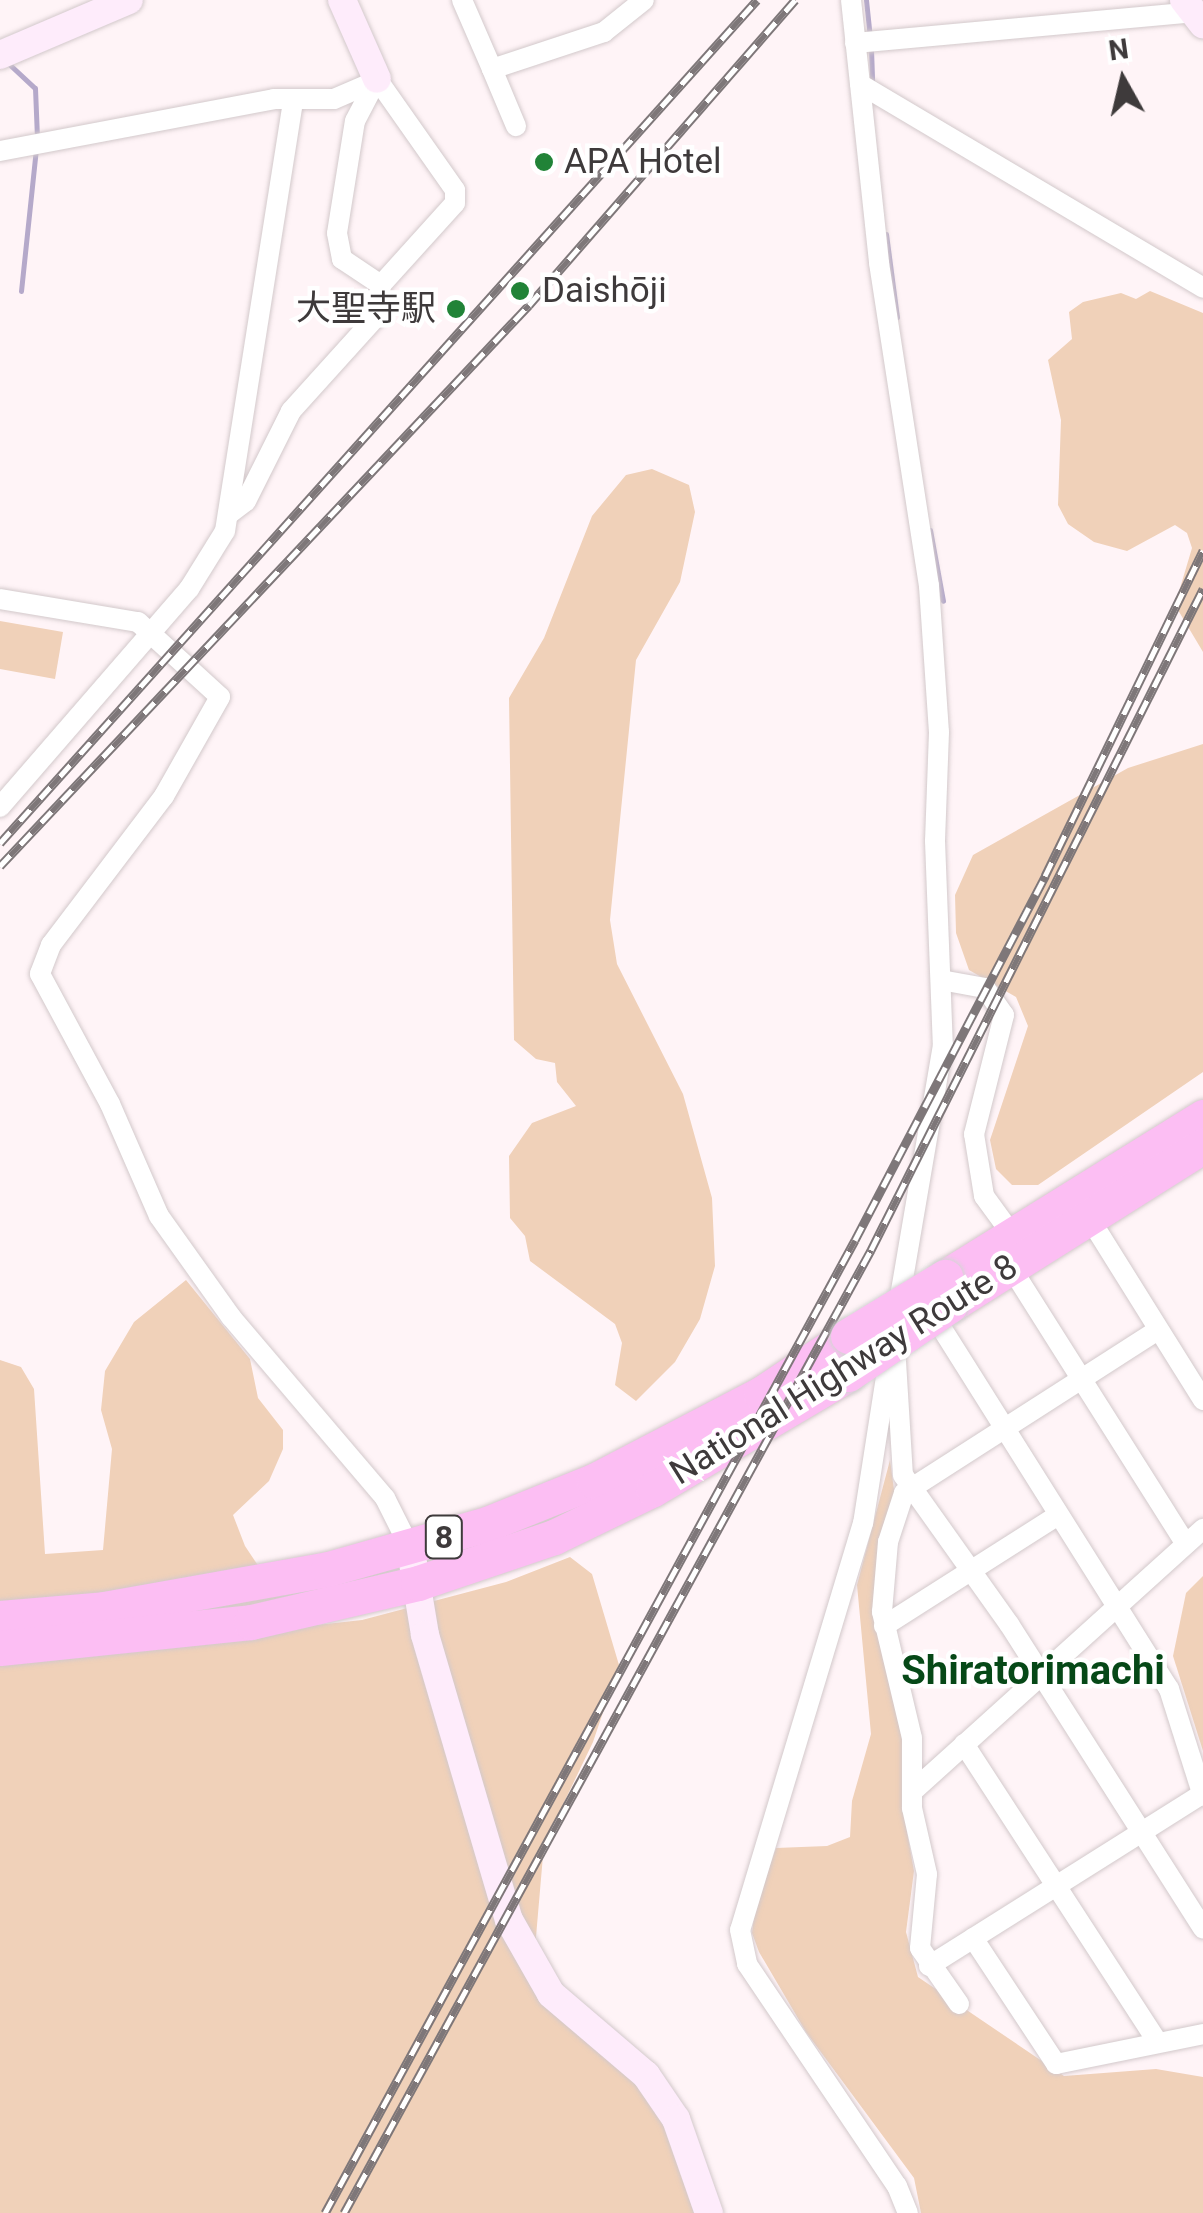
<!DOCTYPE html>
<meta charset="utf-8">
<style>
body{margin:0}
#map{position:relative;width:1203px;height:2213px;overflow:hidden;background:#fff4f7;font-family:Roboto,"Noto Sans JP",sans-serif}
div>[style]{position:absolute}
[style*='--x']{left:calc(var(--x)*1px);top:calc(var(--y)*1px);width:calc(var(--w)*1px);rotate:calc(var(--a)*1deg)}
.green>*{inset:0;background:#f0d1b9}
.stream>*{height:5px;margin:-2.5px;padding:0 2.5px;transform-origin:2.5px;border-radius:2.5px;background:#b5a9ca}
.roads{filter:drop-shadow(0 0 2px #d3c9cb) drop-shadow(0 0 2px #d3c9cb)}
.street>*{height:20px;margin:-10px;padding:0 10px;transform-origin:10px;border-radius:10px;background:#fff}
.secondary>*{height:28px;margin:-14px;padding:0 14px;transform-origin:14px;border-radius:14px;background:#feecfb}
.highway>*{height:35px;margin:-17.5px;padding:0 17.5px;transform-origin:17.5px;border-radius:17.5px;background:#fcbef3}
.rail>*{height:9px;margin-top:-4.5px;transform-origin:0;background:repeating-linear-gradient(90deg,#fff 0 15px,#7e7779 0 30px);box-sizing:border-box;border-block:2px solid #7e7779}
.bridges{filter:drop-shadow(0 0 2px #d5d4d4) drop-shadow(0 0 2px #d5d4d4)}
.highway-bridge>*{height:35px;margin:-17.5px;padding:0 17.5px;transform-origin:17.5px;border-radius:17.5px;background:#fcbef3}
.dots>*{width:28px;height:28px;translate:-50% -50%;box-sizing:border-box;border:5px solid #fff;border-radius:50%}
span{translate:-50% -50%;white-space:nowrap;text-align:center;line-height:1.15;-webkit-text-stroke:9px #fff;paint-order:stroke}
.shield-label span{padding:2px 8px;background:#fff;border:2px solid;border-radius:8px;-webkit-text-stroke-width:0}
.shield-label{font-size:32px;color:#3e3a3b;font-weight:700}
.poi-label{font-size:35px;color:#3e3a3b}
.left{translate:0 -50%;text-align:left}
.right{translate:-100% -50%;text-align:right}
.street-label{font-size:35px;color:#3e3a3b}
.quarter-label{font-size:40px;color:#064817;font-weight:700}
.north{position:absolute;left:1073px;top:30px;width:100px;height:100px;-webkit-text-stroke:8px #fff;paint-order:stroke;rotate:352deg;font-size:28px;font-weight:700;line-height:40px;text-align:center;color:#3e3a3b}
.north::after{content:'';display:block;margin:auto;width:35px;height:45px;background:#3e3a3b;clip-path:polygon(50% 0,100% 100%,50% 72%,0 100%)}
</style>
<div id="map">
<div class="green">
<div style="clip-path:polygon(1150px 291px,1203px 313px,1203px 652px,1175px 605px,1192px 548px,1187px 533px,1175px 525px,1127px 551px,1094px 542px,1068px 524px,1058px 505px,1061px 420px,1048px 360px,1072px 339px,1069px 312px,1083px 302px,1121px 293px,1136px 299px)"></div>
<div style="clip-path:polygon(652px 469px,689px 485px,695px 512px,680px 582px,636px 660px,610px 920px,617px 964px,683px 1094px,712px 1198px,715px 1266px,700px 1319px,675px 1362px,636px 1401px,615px 1385px,622px 1343px,615px 1324px,530px 1261px,525px 1236px,510px 1218px,509px 1156px,532px 1123px,576px 1106px,557px 1082px,555px 1063px,536px 1059px,514px 1040px,509px 698px,544px 638px,592px 516px,626px 475px)"></div>
<div style="clip-path:polygon(0 621px,63px 632px,55px 679px,0 669px)"></div>
<div style="clip-path:polygon(1203px 744px,1203px 1072px,1038px 1185px,1012px 1185px,996px 1169px,990px 1140px,1028px 1026px,1016px 997px,969px 970px,956px 933px,955px 895px,973px 855px,1128px 768px)"></div>
<div style="clip-path:polygon(186px 1280px,250px 1359px,258px 1398px,283px 1430px,283px 1449px,269px 1481px,233px 1515px,245px 1546px,299px 1627px,362px 1620px,506px 1582px,570px 1557px,592px 1574px,619px 1665px,593px 1742px,544px 1844px,534px 1960px,639px 2082px,667px 2131px,694px 2213px,0 2213px,0 1360px,21px 1367px,34px 1389px,45px 1554px,103px 1550px,112px 1449px,101px 1410px,105px 1371px,134px 1322px)"></div>
<div style="clip-path:polygon(890px 1460px,895px 1497px,876px 1605px,907px 1766px,902px 1804px,914px 1871px,906px 1932px,918px 1977px,1064px 2076px,1156px 2069px,1203px 2077px,1203px 2213px,921px 2213px,914px 2178px,806px 2032px,759px 1952px,752px 1933px,755px 1909px,776px 1848px,827px 1846px,850px 1837px,852px 1801px,871px 1734px,857px 1585px)"></div>
<div style="clip-path:polygon(1203px 1576px,1203px 1751px,1173px 1656px,1186px 1593px)"></div>
</div>
<div class="stream">
<div style="--x:866;--y:0;--w:38;--a:84"></div>
<div style="--x:871;--y:49;--w:34;--a:88"></div>
<div style="--x:9;--y:64;--w:35;--a:43"></div>
<div style="--x:35;--y:88;--w:50;--a:87.7"></div>
<div style="--x:886;--y:234;--w:84;--a:82.5"></div>
<div style="--x:21;--y:291;--w:143;--a:-84"></div>
<div style="--x:930;--y:530;--w:72;--a:79.6"></div>
</div>
<div class="roads">
<div class="street">
<div style="--x:462;--y:0;--w:75;--a:66.5"></div>
<div style="--x:492;--y:69;--w:118;--a:-18.3"></div>
<div style="--x:604;--y:32;--w:51;--a:-38.7"></div>
<div style="--x:851;--y:0;--w:264;--a:83.9"></div>
<div style="--x:879;--y:263;--w:327;--a:81.2"></div>
<div style="--x:929;--y:586;--w:146;--a:86.1"></div>
<div style="--x:939;--y:732;--w:109;--a:92.1"></div>
<div style="--x:935;--y:841;--w:204;--a:87.8"></div>
<div style="--x:943;--y:1045;--w:266;--a:99.7"></div>
<div style="--x:855;--y:43;--w:339;--a:-5.2"></div>
<div style="--x:492;--y:69;--w:62;--a:67.2"></div>
<div style="--x:377;--y:79;--w:136;--a:54.9"></div>
<div style="--x:455;--y:190;--w:13;--a:90"></div>
<div style="--x:455;--y:203;--w:110;--a:132.1"></div>
<div style="--x:381;--y:285;--w:47;--a:-146.3"></div>
<div style="--x:342;--y:259;--w:26;--a:-101"></div>
<div style="--x:337;--y:233;--w:113;--a:-80.9"></div>
<div style="--x:355;--y:121;--w:47;--a:-62.4"></div>
<div style="--x:860;--y:84;--w:399;--a:30.7"></div>
<div style="--x:0;--y:151;--w:279;--a:-10.7"></div>
<div style="--x:274;--y:99;--w:60;--a:0"></div>
<div style="--x:334;--y:99;--w:40;--a:-23.4"></div>
<div style="--x:229;--y:514;--w:21;--a:-37"></div>
<div style="--x:246;--y:501;--w:101;--a:-63.4"></div>
<div style="--x:291;--y:411;--w:127;--a:-47.9"></div>
<div style="--x:376;--y:317;--w:32;--a:-81"></div>
<div style="--x:0;--y:599;--w:140;--a:9.5"></div>
<div style="--x:138;--y:622;--w:111;--a:42.4"></div>
<div style="--x:220;--y:697;--w:114;--a:119.5"></div>
<div style="--x:164;--y:796;--w:187;--a:127.2"></div>
<div style="--x:51;--y:945;--w:31;--a:111"></div>
<div style="--x:40;--y:974;--w:148;--a:61.7"></div>
<div style="--x:110;--y:1104;--w:122;--a:66.4"></div>
<div style="--x:159;--y:1216;--w:124;--a:54.5"></div>
<div style="--x:231;--y:1317;--w:238;--a:49.6"></div>
<div style="--x:385;--y:1498;--w:56;--a:63.4"></div>
<div style="--x:0;--y:807;--w:289;--a:-49.1"></div>
<div style="--x:189;--y:589;--w:68;--a:-58.2"></div>
<div style="--x:225;--y:531;--w:436;--a:-81"></div>
<div style="--x:941;--y:980;--w:45;--a:10.3"></div>
<div style="--x:985;--y:988;--w:33;--a:55"></div>
<div style="--x:1004;--y:1015;--w:123;--a:104.1"></div>
<div style="--x:974;--y:1134;--w:63;--a:80.8"></div>
<div style="--x:984;--y:1196;--w:46;--a:53.9"></div>
<div style="--x:1088;--y:1216;--w:217;--a:58"></div>
<div style="--x:1010;--y:1266;--w:329;--a:57.7"></div>
<div style="--x:934;--y:1316;--w:441;--a:57.8"></div>
<div style="--x:1169;--y:1689;--w:112;--a:72.4"></div>
<div style="--x:891;--y:1345;--w:180;--a:98.9"></div>
<div style="--x:863;--y:1523;--w:425;--a:106.8"></div>
<div style="--x:740;--y:1930;--w:35;--a:78"></div>
<div style="--x:747;--y:1964;--w:268;--a:56"></div>
<div style="--x:897;--y:2186;--w:29;--a:68"></div>
<div style="--x:895;--y:1345;--w:130;--a:86.5"></div>
<div style="--x:903;--y:1475;--w:183;--a:54.6"></div>
<div style="--x:1009;--y:1624;--w:361;--a:57.5"></div>
<div style="--x:884;--y:1626;--w:206;--a:-32.5"></div>
<div style="--x:964;--y:1744;--w:354;--a:57"></div>
<div style="--x:913;--y:1791;--w:391;--a:-42.1"></div>
<div style="--x:973;--y:1938;--w:151;--a:56.6"></div>
<div style="--x:1056;--y:2064;--w:150;--a:-11.5"></div>
<div style="--x:929;--y:1966;--w:323;--a:-32.2"></div>
<div style="--x:959;--y:2004;--w:68;--a:-124.9"></div>
<div style="--x:920;--y:1948;--w:74;--a:-84.6"></div>
<div style="--x:927;--y:1874;--w:68;--a:-102.8"></div>
<div style="--x:912;--y:1808;--w:70;--a:-90"></div>
<div style="--x:912;--y:1738;--w:130;--a:-103.4"></div>
<div style="--x:882;--y:1612;--w:70;--a:-85.1"></div>
<div style="--x:888;--y:1542;--w:52;--a:-71.9"></div>
<div style="--x:904;--y:1493;--w:302;--a:-32.7"></div>
</div>
<div class="secondary">
<div style="--x:342;--y:0;--w:86;--a:66.1"></div>
<div style="--x:1184;--y:0;--w:31;--a:52"></div>
<div style="--x:0;--y:55;--w:140;--a:-23.1"></div>
<div style="--x:413;--y:1563;--w:73;--a:80.5"></div>
<div style="--x:425;--y:1635;--w:297;--a:73.6"></div>
<div style="--x:509;--y:1920;--w:85;--a:60.4"></div>
<div style="--x:551;--y:1994;--w:125;--a:40.5"></div>
<div style="--x:646;--y:2075;--w:53;--a:55.7"></div>
<div style="--x:676;--y:2119;--w:100;--a:70.7"></div>
</div>
<div class="highway">
<div style="--x:945;--y:1277;--w:304;--a:-31.8"></div>
<div style="--x:950;--y:1305;--w:298;--a:-32.2"></div>
<div style="--x:0;--y:1618;--w:104;--a:-4.9"></div>
<div style="--x:104;--y:1609;--w:228;--a:-10.1"></div>
<div style="--x:328;--y:1569;--w:165;--a:-15.8"></div>
<div style="--x:487;--y:1524;--w:115;--a:-21.9"></div>
<div style="--x:594;--y:1481;--w:188;--a:-27.5"></div>
<div style="--x:761;--y:1394;--w:105;--a:-33.7"></div>
<div style="--x:0;--y:1648;--w:252;--a:-5.9"></div>
<div style="--x:251;--y:1622;--w:171;--a:-13.1"></div>
<div style="--x:418;--y:1583;--w:144;--a:-18.7"></div>
<div style="--x:554;--y:1537;--w:110;--a:-25.9"></div>
<div style="--x:653;--y:1489;--w:226;--a:-30.5"></div>
</div>
</div>
<div class="rail">
<div style="--x:0;--y:843;--w:1133;--a:-48.08"></div>
<div style="--x:0;--y:866;--w:771;--a:-46.68"></div>
<div style="--x:529;--y:305;--w:405;--a:-48.9"></div>
<div style="--x:325;--y:2213;--w:1108;--a:-61.42"></div>
<div style="--x:855;--y:1240;--w:411;--a:-62.4"></div>
<div style="--x:1045;--y:876;--w:362;--a:-64.1"></div>
<div style="--x:344;--y:2213;--w:1098;--a:-61.31"></div>
<div style="--x:871;--y:1250;--w:740;--a:-63.33"></div>
</div>
<div class="bridges">
<div class="highway-bridge">
<div style="--x:848;--y:1336;--w:114;--a:-31.3"></div>
<div style="--x:848;--y:1374;--w:123;--a:-34.1"></div>
</div>
</div>
<div class="dots">
<div style="left:544px;top:162px;background:#218337"></div>
<div style="left:520px;top:291px;background:#218337"></div>
<div style="left:456px;top:309px;background:#218337"></div>
</div>
<div class="shield-label">
<span style="left:444px;top:1537px">8</span>
</div>
<div class="poi-label">
<span class="left" style="left:564px;top:162px">APA Hotel</span>
<span class="left" style="left:542px;top:291px">Daishōji</span>
<span class="right" style="left:436px;top:309px">大聖寺駅</span>
</div>
<div class="street-label">
<span style="left:844px;top:1370px;rotate:-32deg">National Highway Route 8</span>
</div>
<div class="quarter-label">
<span style="left:1033px;top:1671px">Shiratorimachi</span>
</div>
<div class="north">N</div>
</div>
